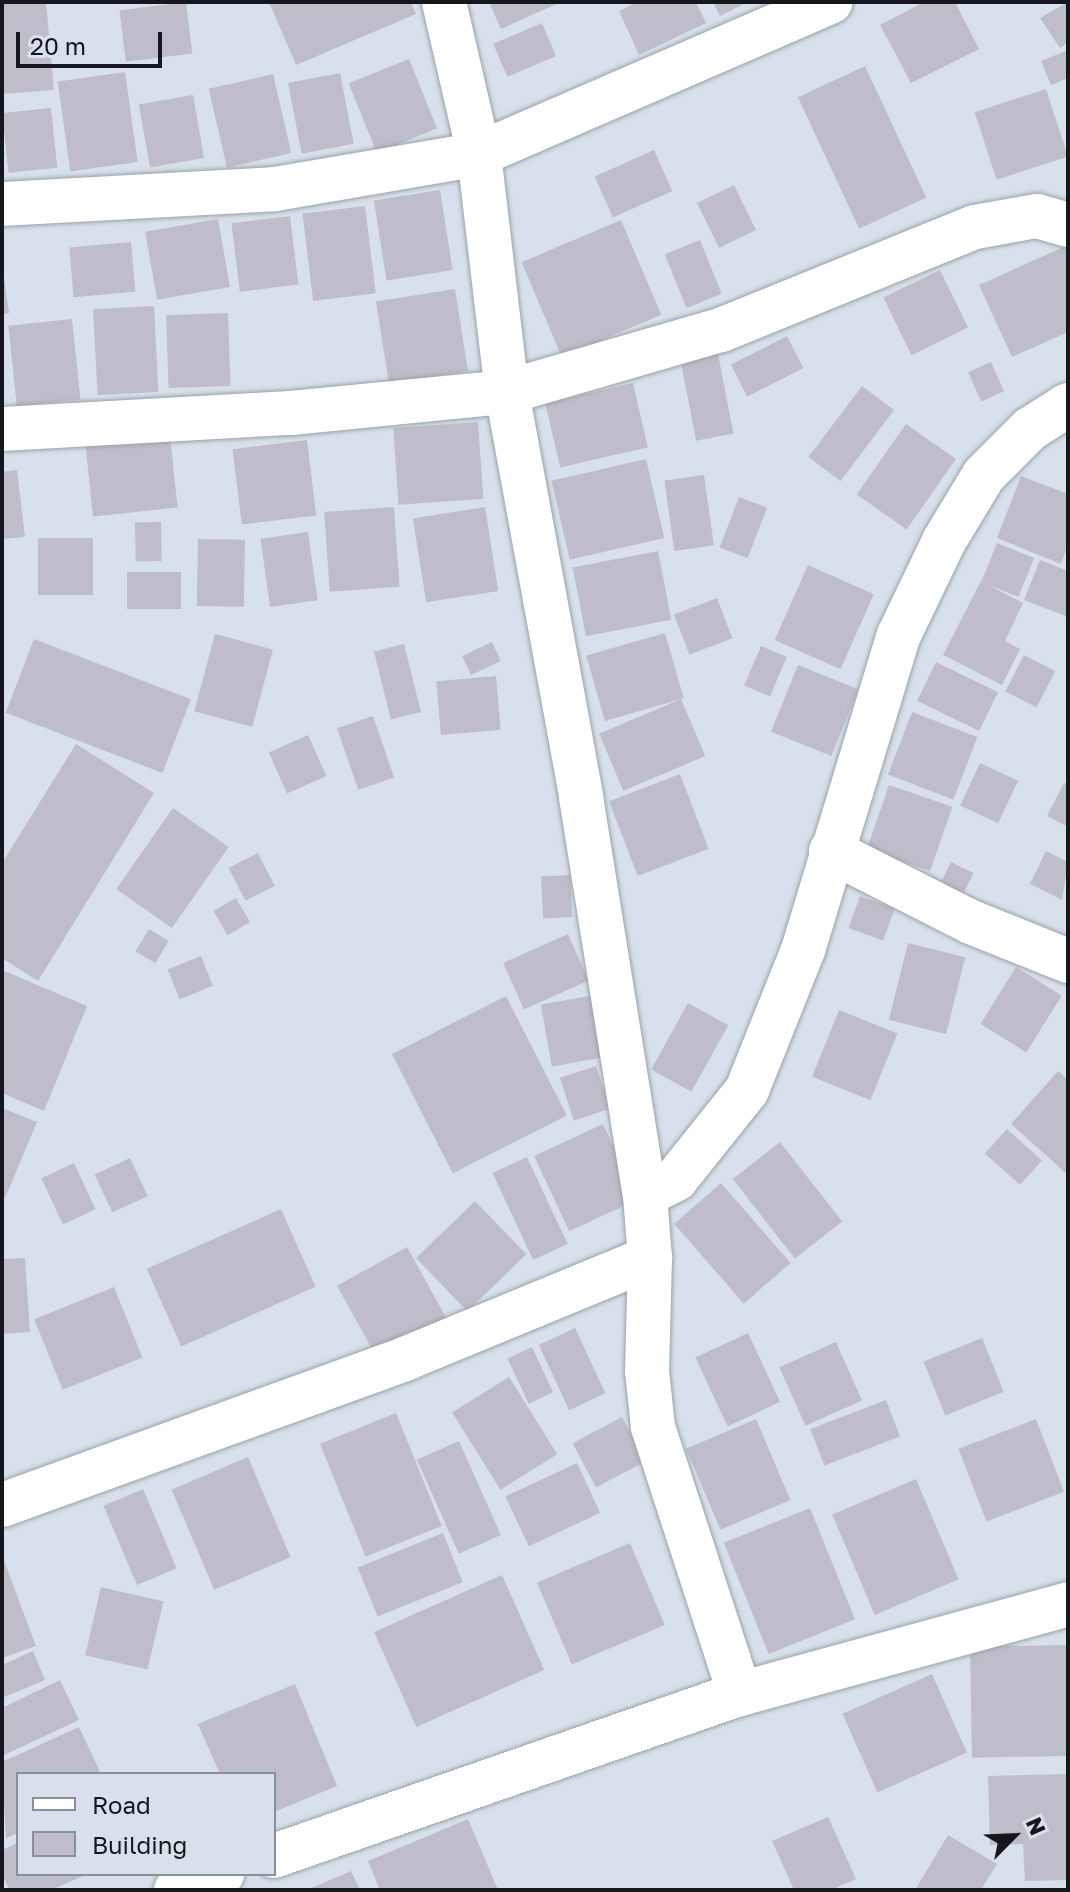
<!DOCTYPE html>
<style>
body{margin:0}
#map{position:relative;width:1070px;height:1892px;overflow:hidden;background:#d8e1eb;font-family:"Golos Text",sans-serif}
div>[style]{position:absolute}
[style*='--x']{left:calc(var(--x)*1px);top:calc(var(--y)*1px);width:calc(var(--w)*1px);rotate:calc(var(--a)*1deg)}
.building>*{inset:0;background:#bfbdc9;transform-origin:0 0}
.roads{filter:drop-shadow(0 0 2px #99a2ab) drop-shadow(0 0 2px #99a2ab)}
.street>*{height:44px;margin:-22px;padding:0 22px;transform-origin:22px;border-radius:22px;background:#fff}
span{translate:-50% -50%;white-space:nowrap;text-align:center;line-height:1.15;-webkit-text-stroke:6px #d8e1eb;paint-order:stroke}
.frame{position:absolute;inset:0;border:4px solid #14171b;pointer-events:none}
.legend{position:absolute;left:16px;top:1772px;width:260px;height:104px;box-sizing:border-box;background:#d8e1eb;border:2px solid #8a9098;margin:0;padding:10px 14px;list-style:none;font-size:24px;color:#14171b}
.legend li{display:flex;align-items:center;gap:16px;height:40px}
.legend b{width:40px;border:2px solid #8a9098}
.north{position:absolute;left:974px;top:1796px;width:80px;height:80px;-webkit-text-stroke:6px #d8e1eb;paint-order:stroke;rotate:66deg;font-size:22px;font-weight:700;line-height:32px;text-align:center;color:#14171b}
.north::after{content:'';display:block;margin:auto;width:28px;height:36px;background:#14171b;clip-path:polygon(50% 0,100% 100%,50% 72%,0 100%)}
.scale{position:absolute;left:16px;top:32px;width:146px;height:36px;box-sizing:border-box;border:4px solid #14171b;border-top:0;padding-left:10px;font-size:24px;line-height:28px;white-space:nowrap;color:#14171b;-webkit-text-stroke:6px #d8e1eb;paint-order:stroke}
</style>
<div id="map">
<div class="building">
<div style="clip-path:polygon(2px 2px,46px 2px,54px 90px,2px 94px)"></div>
<div style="left:186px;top:2px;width:52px;height:67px;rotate:83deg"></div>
<div style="clip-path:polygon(269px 2px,411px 2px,416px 14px,296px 65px)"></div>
<div style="clip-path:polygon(489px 2px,561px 2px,501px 29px)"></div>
<div style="clip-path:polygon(638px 2px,696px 2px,706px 23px,639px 55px,619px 11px)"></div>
<div style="clip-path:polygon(713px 2px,748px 2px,720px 16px)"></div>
<div style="clip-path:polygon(924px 2px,955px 2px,979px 49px,911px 83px,880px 25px)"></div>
<div style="clip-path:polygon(1068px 2px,1068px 42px,1060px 48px,1040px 18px)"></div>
<div style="left:542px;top:23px;width:36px;height:53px;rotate:67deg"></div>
<div style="clip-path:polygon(1068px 50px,1068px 78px,1051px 85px,1041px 61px)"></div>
<div style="left:409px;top:59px;width:75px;height:65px;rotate:68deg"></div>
<div style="left:865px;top:66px;width:145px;height:74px;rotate:65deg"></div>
<div style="left:125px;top:72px;width:91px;height:68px;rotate:82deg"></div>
<div style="left:340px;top:73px;width:72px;height:53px;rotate:79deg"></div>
<div style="left:273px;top:74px;width:81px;height:66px;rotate:77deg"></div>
<div style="left:1046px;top:89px;width:71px;height:75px;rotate:72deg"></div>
<div style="left:193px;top:95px;width:64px;height:55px;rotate:80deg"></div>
<div style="left:51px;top:108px;width:60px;height:49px;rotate:84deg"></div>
<div style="left:654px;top:150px;width:45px;height:65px;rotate:66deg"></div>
<div style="left:734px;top:185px;width:50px;height:41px;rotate:64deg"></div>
<div style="left:440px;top:190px;width:81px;height:67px;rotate:81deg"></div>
<div style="left:365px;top:206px;width:88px;height:63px;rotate:83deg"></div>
<div style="left:290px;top:216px;width:69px;height:59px;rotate:83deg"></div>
<div style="left:218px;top:219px;width:69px;height:74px;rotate:80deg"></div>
<div style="left:621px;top:220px;width:103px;height:108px;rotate:67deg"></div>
<div style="left:700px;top:240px;width:58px;height:38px;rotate:68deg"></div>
<div style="left:131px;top:242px;width:50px;height:62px;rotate:85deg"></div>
<div style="clip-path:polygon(1068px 245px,1068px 332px,1012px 357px,979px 285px)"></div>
<div style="clip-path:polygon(2px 263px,9px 313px,2px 314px)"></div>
<div style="left:940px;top:270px;width:64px;height:63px;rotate:64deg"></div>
<div style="left:455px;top:289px;width:83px;height:80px;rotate:81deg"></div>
<div style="left:154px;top:306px;width:86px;height:61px;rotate:87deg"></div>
<div style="left:228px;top:313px;width:73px;height:62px;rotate:88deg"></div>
<div style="left:72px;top:319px;width:81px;height:64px;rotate:84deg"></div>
<div style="left:787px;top:336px;width:36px;height:63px;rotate:63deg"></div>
<div style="left:718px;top:354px;width:81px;height:38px;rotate:79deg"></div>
<div style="left:991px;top:362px;width:32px;height:25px;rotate:66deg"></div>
<div style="left:633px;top:383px;width:66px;height:90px;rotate:77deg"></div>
<div style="left:862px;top:386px;width:40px;height:89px;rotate:37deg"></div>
<div style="left:478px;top:422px;width:77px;height:85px;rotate:86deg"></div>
<div style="left:906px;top:424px;width:61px;height:86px;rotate:35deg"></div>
<div style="left:169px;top:426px;width:82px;height:85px;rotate:84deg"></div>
<div style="left:307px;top:440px;width:76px;height:75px;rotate:83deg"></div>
<div style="left:646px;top:459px;width:81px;height:97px;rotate:77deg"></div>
<div style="clip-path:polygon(17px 470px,25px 537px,2px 539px,2px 472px)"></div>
<div style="left:704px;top:475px;width:71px;height:40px;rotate:82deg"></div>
<div style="clip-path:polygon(1021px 476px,1068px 494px,1068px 544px,1061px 564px,997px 538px)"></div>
<div style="left:739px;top:497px;width:30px;height:54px;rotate:21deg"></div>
<div style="left:394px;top:507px;width:80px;height:70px;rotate:86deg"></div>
<div style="left:485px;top:507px;width:85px;height:73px;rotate:81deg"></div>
<div style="left:161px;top:522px;width:39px;height:26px;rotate:89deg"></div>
<div style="left:308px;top:532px;width:69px;height:48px;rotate:82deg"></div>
<div style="left:93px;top:538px;width:57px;height:55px;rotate:90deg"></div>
<div style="left:198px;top:539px;width:47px;height:67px;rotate:1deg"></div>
<div style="left:997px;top:543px;width:40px;height:42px;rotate:22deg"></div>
<div style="left:658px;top:551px;width:70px;height:87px;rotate:79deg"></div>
<div style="clip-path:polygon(1040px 560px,1068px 571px,1068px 617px,1024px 600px)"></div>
<div style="left:808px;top:565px;width:72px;height:82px;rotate:24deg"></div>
<div style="left:127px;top:572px;width:54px;height:37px"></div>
<div style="clip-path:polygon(981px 581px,1023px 603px,1005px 641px,1020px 649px,1002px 685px,943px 655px)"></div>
<div style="left:717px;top:598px;width:43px;height:46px;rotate:69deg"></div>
<div style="left:665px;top:633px;width:68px;height:82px;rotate:74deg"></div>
<div style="left:215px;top:634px;width:60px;height:80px;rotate:15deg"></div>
<div style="left:34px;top:639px;width:168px;height:79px;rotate:21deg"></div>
<div style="left:492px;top:642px;width:21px;height:33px;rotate:65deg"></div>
<div style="left:404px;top:644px;width:70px;height:31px;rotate:76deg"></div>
<div style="left:761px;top:646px;width:28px;height:43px;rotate:23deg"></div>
<div style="left:1024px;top:655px;width:35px;height:41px;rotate:27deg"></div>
<div style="left:936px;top:662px;width:69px;height:43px;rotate:26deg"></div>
<div style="left:798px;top:665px;width:65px;height:72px;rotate:22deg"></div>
<div style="left:496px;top:676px;width:54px;height:60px;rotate:85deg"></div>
<div style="left:681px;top:699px;width:62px;height:89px;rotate:67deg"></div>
<div style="left:912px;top:712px;width:70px;height:67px;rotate:21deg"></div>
<div style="left:373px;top:716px;width:65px;height:38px;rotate:71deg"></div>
<div style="left:308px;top:735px;width:45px;height:43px;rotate:66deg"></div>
<div style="clip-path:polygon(76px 744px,154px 793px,38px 981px,2px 958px,2px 863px)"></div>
<div style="left:980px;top:763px;width:42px;height:47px;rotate:25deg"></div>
<div style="left:680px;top:774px;width:80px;height:76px;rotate:69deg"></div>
<div style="clip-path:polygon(1064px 783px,1068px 785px,1068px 827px,1047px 816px)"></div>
<div style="left:889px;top:785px;width:67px;height:68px;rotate:19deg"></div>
<div style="left:173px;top:808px;width:68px;height:99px;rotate:35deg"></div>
<div style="clip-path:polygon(1046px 851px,1068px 862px,1062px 900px,1030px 884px)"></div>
<div style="left:258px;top:853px;width:37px;height:33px;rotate:63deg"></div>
<div style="left:951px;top:862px;width:25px;height:27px;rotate:26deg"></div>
<div style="left:570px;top:875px;width:42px;height:29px;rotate:87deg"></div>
<div style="left:860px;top:896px;width:37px;height:34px;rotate:20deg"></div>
<div style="left:236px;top:898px;width:28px;height:26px;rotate:60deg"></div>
<div style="left:149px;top:929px;width:23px;height:26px;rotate:31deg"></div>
<div style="left:568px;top:934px;width:51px;height:71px;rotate:66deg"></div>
<div style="left:908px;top:943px;width:59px;height:79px;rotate:14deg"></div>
<div style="left:201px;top:956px;width:32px;height:36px;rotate:68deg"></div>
<div style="left:1016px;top:967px;width:54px;height:67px;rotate:32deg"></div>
<div style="clip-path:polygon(2px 970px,87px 1006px,44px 1111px,2px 1093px)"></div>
<div style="left:595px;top:995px;width:63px;height:55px;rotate:80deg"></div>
<div style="left:506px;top:996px;width:134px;height:128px;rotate:63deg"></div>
<div style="left:688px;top:1003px;width:46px;height:76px;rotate:29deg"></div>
<div style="left:839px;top:1010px;width:63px;height:72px;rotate:22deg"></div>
<div style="left:596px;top:1066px;width:45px;height:38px;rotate:72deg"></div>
<div style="clip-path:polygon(1058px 1071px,1068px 1080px,1068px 1175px,1011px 1124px)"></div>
<div style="clip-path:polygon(2px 1108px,37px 1122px,5px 1198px,2px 1196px)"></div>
<div style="left:603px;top:1124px;width:83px;height:76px;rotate:65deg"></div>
<div style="left:1007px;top:1129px;width:47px;height:33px;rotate:42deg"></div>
<div style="left:780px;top:1142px;width:101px;height:60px;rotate:52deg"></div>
<div style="left:527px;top:1157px;width:96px;height:38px;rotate:65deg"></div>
<div style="left:130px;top:1158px;width:42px;height:39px;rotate:65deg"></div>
<div style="left:74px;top:1163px;width:51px;height:36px;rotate:65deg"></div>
<div style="left:721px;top:1183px;width:106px;height:62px;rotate:49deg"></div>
<div style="left:475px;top:1201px;width:74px;height:82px;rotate:46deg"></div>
<div style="left:281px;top:1209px;width:85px;height:147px;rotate:66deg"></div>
<div style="left:407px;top:1247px;width:88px;height:80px;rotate:61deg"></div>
<div style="clip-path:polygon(25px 1258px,30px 1332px,2px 1334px,2px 1259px)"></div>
<div style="left:114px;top:1287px;width:76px;height:86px;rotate:68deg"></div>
<div style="left:575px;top:1328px;width:72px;height:40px;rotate:65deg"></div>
<div style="left:748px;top:1333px;width:76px;height:58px;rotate:65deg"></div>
<div style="left:982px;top:1338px;width:58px;height:63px;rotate:68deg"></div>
<div style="left:836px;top:1342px;width:64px;height:62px;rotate:66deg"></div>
<div style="left:532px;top:1347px;width:50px;height:27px;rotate:65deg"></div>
<div style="left:509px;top:1377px;width:91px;height:67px;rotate:58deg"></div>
<div style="left:886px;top:1400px;width:39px;height:81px;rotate:69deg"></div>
<div style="left:396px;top:1413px;width:122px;height:82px;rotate:68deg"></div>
<div style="left:622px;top:1417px;width:50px;height:56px;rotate:62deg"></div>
<div style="left:756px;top:1419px;width:88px;height:76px;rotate:67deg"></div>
<div style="left:1036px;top:1419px;width:78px;height:83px;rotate:69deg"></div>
<div style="left:459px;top:1441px;width:103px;height:46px;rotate:66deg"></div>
<div style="left:248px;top:1457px;width:109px;height:83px;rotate:67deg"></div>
<div style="left:577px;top:1463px;width:55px;height:79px;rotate:65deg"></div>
<div style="left:916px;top:1479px;width:109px;height:91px;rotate:67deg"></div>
<div style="left:143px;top:1489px;width:86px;height:43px;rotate:67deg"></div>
<div style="left:810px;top:1508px;width:120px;height:93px;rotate:68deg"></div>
<div style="left:443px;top:1533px;width:53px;height:92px;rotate:68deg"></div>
<div style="left:630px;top:1543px;width:89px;height:101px;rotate:67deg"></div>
<div style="clip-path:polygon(2px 1555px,36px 1646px,2px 1658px)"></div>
<div style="left:502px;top:1575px;width:104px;height:140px;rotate:66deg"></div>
<div style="left:101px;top:1587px;width:64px;height:70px;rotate:13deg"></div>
<div style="left:1067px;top:1645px;width:111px;height:97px;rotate:89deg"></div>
<div style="clip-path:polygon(33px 1651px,45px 1680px,2px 1698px,2px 1665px)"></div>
<div style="left:932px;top:1674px;width:86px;height:98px;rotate:66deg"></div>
<div style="clip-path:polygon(60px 1680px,79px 1720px,2px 1756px,2px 1708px)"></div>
<div style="clip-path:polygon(295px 1684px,337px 1786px,274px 1812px,274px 1774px,220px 1774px,198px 1724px)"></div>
<div style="clip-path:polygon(79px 1727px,101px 1774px,18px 1774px,18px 1833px,6px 1838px,2px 1762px)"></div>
<div style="clip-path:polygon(1068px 1774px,1068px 1880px,1025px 1881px,1023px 1844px,990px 1845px,988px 1776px)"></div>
<div style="clip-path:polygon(828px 1817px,856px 1879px,831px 1890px,794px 1890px,772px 1841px)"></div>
<div style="clip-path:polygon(468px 1819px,498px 1890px,380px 1890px,368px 1861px)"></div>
<div style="clip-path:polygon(948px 1835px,997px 1864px,981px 1890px,915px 1890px)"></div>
<div style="clip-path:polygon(18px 1843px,18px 1874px,88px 1874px,51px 1890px,9px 1890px,2px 1873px,2px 1850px)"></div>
<div style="clip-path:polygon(351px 1871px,360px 1890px,307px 1890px)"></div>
</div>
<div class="roads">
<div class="street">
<div style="--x:444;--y:2;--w:156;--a:77"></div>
<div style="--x:479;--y:154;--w:383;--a:-23.4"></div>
<div style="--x:2;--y:204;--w:273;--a:-3.1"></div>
<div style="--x:275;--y:189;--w:207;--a:-9.7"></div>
<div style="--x:479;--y:154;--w:240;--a:83.3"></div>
<div style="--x:507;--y:392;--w:412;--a:79.6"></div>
<div style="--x:581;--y:797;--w:403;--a:80.9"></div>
<div style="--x:645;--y:1195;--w:63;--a:85.5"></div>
<div style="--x:650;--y:1258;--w:113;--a:91.5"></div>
<div style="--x:647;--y:1371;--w:56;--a:83.9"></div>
<div style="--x:653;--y:1427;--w:281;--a:72"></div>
<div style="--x:2;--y:429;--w:289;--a:-3.2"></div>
<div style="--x:291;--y:413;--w:217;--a:-5.6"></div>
<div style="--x:507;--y:392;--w:223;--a:-16.2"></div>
<div style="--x:721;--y:330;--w:274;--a:-22.1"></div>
<div style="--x:975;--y:227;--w:63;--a:-10.1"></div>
<div style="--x:1037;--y:216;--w:32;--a:16"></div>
<div style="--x:831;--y:851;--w:157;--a:26.9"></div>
<div style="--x:971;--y:922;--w:105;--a:21.9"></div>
<div style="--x:645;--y:1195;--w:35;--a:-27"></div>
<div style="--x:676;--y:1179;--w:114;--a:-51.4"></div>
<div style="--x:747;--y:1090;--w:151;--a:-68.2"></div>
<div style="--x:803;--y:950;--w:329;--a:-73.1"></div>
<div style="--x:899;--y:635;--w:104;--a:-64.4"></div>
<div style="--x:944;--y:541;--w:77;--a:-58.8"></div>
<div style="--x:984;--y:475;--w:65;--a:-45"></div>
<div style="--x:1030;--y:429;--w:45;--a:-32.3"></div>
<div style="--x:2;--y:1505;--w:431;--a:-19.9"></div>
<div style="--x:407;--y:1358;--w:263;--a:-22.4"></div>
<div style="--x:274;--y:1856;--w:493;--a:-19.2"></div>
<div style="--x:740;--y:1694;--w:340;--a:-15.3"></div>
<div style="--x:176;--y:1890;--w:49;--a:-19.2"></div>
</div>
</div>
<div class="frame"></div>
<ul class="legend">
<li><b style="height:10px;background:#fff"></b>Road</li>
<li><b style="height:22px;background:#bfbdc9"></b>Building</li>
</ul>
<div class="north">N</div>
<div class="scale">20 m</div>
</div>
